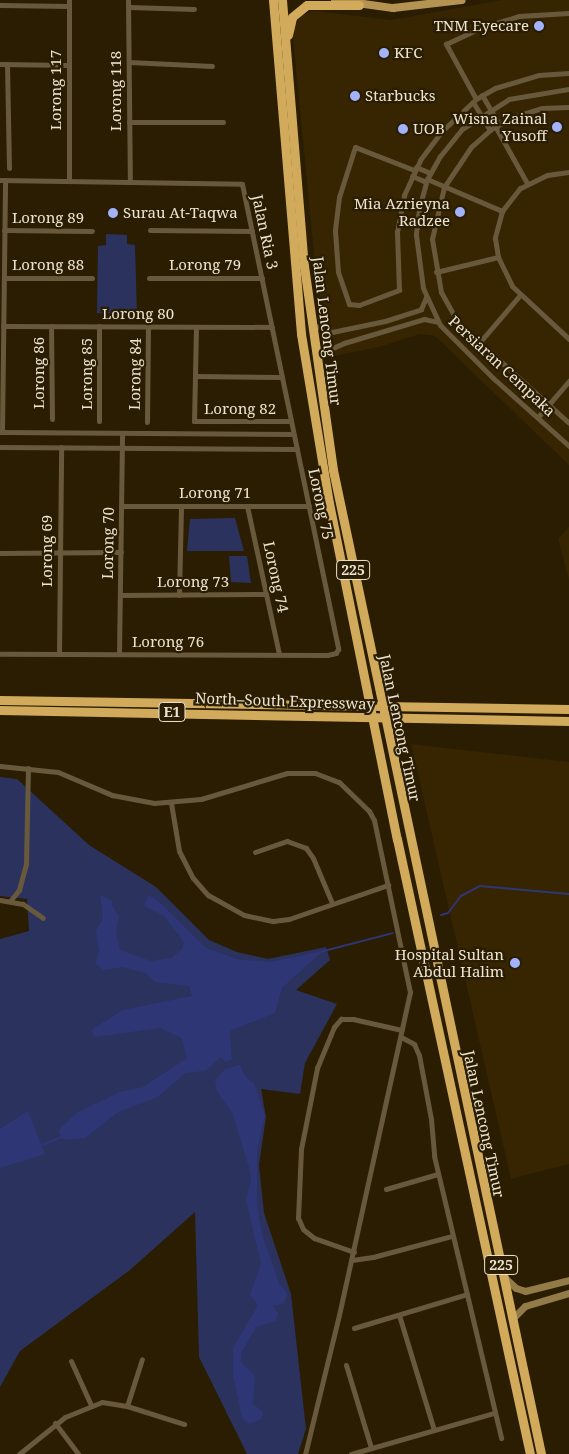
<!DOCTYPE html>
<meta charset="utf-8">
<style>
body{margin:0}
#map{position:relative;width:569px;height:1454px;overflow:hidden;background:#2a1d01;font-family:"Noto Serif",serif}
div>[style]{position:absolute}
[style*='--x']{left:calc(var(--x)*1px);top:calc(var(--y)*1px);width:calc(var(--w)*1px);rotate:calc(var(--a)*1deg)}
.built>*{inset:0;background:#362500}
.green>*{inset:0;background:#2b325e}
.water>*{inset:0;background:#2e3676}
.stream>*{height:2px;margin:-1px;padding:0 1px;transform-origin:1px;border-radius:1px;background:#2e3676}
.street>*{height:5px;margin:-2.5px;padding:0 2.5px;transform-origin:2.5px;border-radius:2.5px;background:#69593c}
.secondary>*{height:7px;margin:-3.5px;padding:0 3.5px;transform-origin:3.5px;border-radius:3.5px;background:#937a49}
.primary>*{height:8px;margin:-4px;padding:0 4px;transform-origin:4px;border-radius:4px;background:#b49353}
.highway>*{height:9px;margin:-4.5px;padding:0 4.5px;transform-origin:4.5px;border-radius:4.5px;background:#d2aa5b}
.dots>*{width:14px;height:14px;translate:-50% -50%;box-sizing:border-box;border:2px solid #2a1d01;border-radius:50%}
span{translate:-50% -50%;white-space:nowrap;text-align:center;line-height:1.15;-webkit-text-stroke:4.5px #2a1d01;paint-order:stroke}
.shield-label span{padding:1px 4px;background:#2a1d01;border:1px solid;border-radius:4px;-webkit-text-stroke-width:0}
.shield-label{font-size:14px;color:#ede5d4;font-weight:700}
.poi-label{font-size:15px;color:#ede5d4}
.right{translate:-100% -50%;text-align:right}
.left{translate:0 -50%;text-align:left}
.street-label{font-size:15px;color:#ede5d4}
</style>
<div id="map">
<div class="built">
<div style="clip-path:polygon(502px 0,569px 0,569px 465px,435px 336px,420px 334px,379px 347px,324px 358px,293px 37px,295px 25px,302px 15px,314px 11px,391px 20px)"></div>
<div style="clip-path:polygon(569px 527px,569px 580px,558px 539px)"></div>
<div style="clip-path:polygon(411px 744px,569px 762px,569px 1164px,511px 1179px)"></div>
</div>
<div class="green">
<div style="clip-path:polygon(106px 234px,127px 235px,127px 244px,135px 245px,137px 314px,97px 313px,98px 246px,106px 245px)"></div>
<div style="clip-path:polygon(235px 518px,244px 551px,187px 551px,190px 519px)"></div>
<div style="clip-path:polygon(229px 556px,247px 556px,251px 583px,231px 582px)"></div>
<div style="clip-path:polygon(0 777px,17px 779px,89px 845px,156px 887px,209px 940px,237px 952px,268px 959px,326px 947px,330px 960px,296px 990px,337px 1004px,305px 1063px,300px 1094px,261px 1089px,266px 1117px,259px 1165px,264px 1213px,291px 1294px,306px 1429px,298px 1454px,247px 1454px,199px 1357px,195px 1212px,130px 1270px,20px 1351px,0 1387px,0 939px,29px 931px,27px 899px,0 896px)"></div>
</div>
<div class="water">
<div style="clip-path:polygon(100px 895px,112px 901px,112px 906px,119px 916px,116px 932px,120px 950px,151px 961px,171px 958px,182px 949px,184px 942px,164px 916px,144px 906px,148px 895px,156px 899px,206px 948px,236px 959px,270px 962px,323px 951px,282px 988px,275px 1013px,230px 1031px,232px 1060px,225px 1062px,221px 1057px,205px 1071px,185px 1073px,158px 1097px,118px 1112px,85px 1138px,65px 1140px,59px 1133px,60px 1128px,78px 1112px,120px 1092px,143px 1087px,187px 1058px,182px 1038px,160px 1028px,95px 1037px,91px 1030px,123px 1010px,192px 996px,189px 986px,155px 982px,145px 973px,123px 967px,103px 970px,95px 963px,99px 952px,96px 931px,103px 918px)"></div>
<div style="clip-path:polygon(240px 1065px,245px 1076px,254px 1084px,265px 1115px,257px 1151px,257px 1205px,262px 1235px,279px 1283px,287px 1294px,284px 1303px,273px 1306px,278px 1313px,276px 1321px,256px 1327px,241px 1353px,241px 1362px,255px 1376px,253px 1404px,263px 1412px,262px 1419px,248px 1424px,242px 1418px,233px 1375px,233px 1348px,258px 1305px,250px 1295px,261px 1264px,246px 1200px,251px 1179px,249px 1168px,233px 1114px,217px 1091px,215px 1081px,225px 1069px)"></div>
<div style="clip-path:polygon(28px 1111px,45px 1154px,0 1168px,0 1129px)"></div>
</div>
<div class="stream">
<div style="--x:441;--y:915;--w:7;--a:-16"></div>
<div style="--x:448;--y:913;--w:21;--a:-53"></div>
<div style="--x:461;--y:896;--w:21;--a:-28"></div>
<div style="--x:480;--y:886;--w:89;--a:5.1"></div>
<div style="--x:320;--y:952;--w:75;--a:-14.6"></div>
<div style="--x:40;--y:1146;--w:25;--a:-23"></div>
</div>
<div class="street">
<div style="--x:128;--y:0;--w:181;--a:89.4"></div>
<div style="--x:0;--y:5;--w:69;--a:0.8"></div>
<div style="--x:129;--y:7;--w:65;--a:1.8"></div>
<div style="--x:129;--y:62;--w:83;--a:2.8"></div>
<div style="--x:0;--y:64;--w:69;--a:0.8"></div>
<div style="--x:7;--y:64;--w:104;--a:88.9"></div>
<div style="--x:569;--y:89;--w:61;--a:170.5"></div>
<div style="--x:509;--y:99;--w:56;--a:147.4"></div>
<div style="--x:462;--y:129;--w:35;--a:129"></div>
<div style="--x:440;--y:156;--w:26;--a:119"></div>
<div style="--x:427;--y:179;--w:31;--a:105"></div>
<div style="--x:419;--y:209;--w:26;--a:97"></div>
<div style="--x:416;--y:235;--w:53;--a:82.5"></div>
<div style="--x:423;--y:288;--w:41;--a:65.3"></div>
<div style="--x:440;--y:325;--w:75;--a:45"></div>
<div style="--x:493;--y:378;--w:102;--a:41.8"></div>
<div style="--x:482;--y:95;--w:34;--a:60"></div>
<div style="--x:476;--y:99;--w:63;--a:-118.6"></div>
<div style="--x:446;--y:44;--w:38;--a:-25"></div>
<div style="--x:480;--y:28;--w:41;--a:-17.1"></div>
<div style="--x:519;--y:16;--w:50;--a:-3.4"></div>
<div style="--x:473;--y:102;--w:33;--a:59"></div>
<div style="--x:569;--y:107;--w:27;--a:178"></div>
<div style="--x:542;--y:108;--w:30;--a:163"></div>
<div style="--x:513;--y:117;--w:26;--a:151"></div>
<div style="--x:490;--y:130;--w:25;--a:138"></div>
<div style="--x:471;--y:147;--w:48;--a:124"></div>
<div style="--x:444;--y:187;--w:53;--a:103"></div>
<div style="--x:432;--y:239;--w:54;--a:80.4"></div>
<div style="--x:441;--y:292;--w:35;--a:61"></div>
<div style="--x:458;--y:323;--w:149;--a:42"></div>
<div style="--x:129;--y:122;--w:94;--a:0"></div>
<div style="--x:495;--y:126;--w:65;--a:60.7"></div>
<div style="--x:416;--y:167;--w:15;--a:23"></div>
<div style="--x:414;--y:170;--w:63;--a:-158.7"></div>
<div style="--x:355;--y:147;--w:52;--a:107.7"></div>
<div style="--x:339;--y:197;--w:34;--a:97"></div>
<div style="--x:335;--y:231;--w:41;--a:85.8"></div>
<div style="--x:338;--y:272;--w:34;--a:71"></div>
<div style="--x:349;--y:304;--w:10;--a:6"></div>
<div style="--x:359;--y:305;--w:43;--a:-20.6"></div>
<div style="--x:399;--y:290;--w:58;--a:-92"></div>
<div style="--x:397;--y:232;--w:38;--a:-79"></div>
<div style="--x:404;--y:195;--w:38;--a:-65"></div>
<div style="--x:420;--y:160;--w:36;--a:-53"></div>
<div style="--x:442;--y:131;--w:47;--a:-43.3"></div>
<div style="--x:476;--y:99;--w:22;--a:-30"></div>
<div style="--x:495;--y:88;--w:46;--a:-16.5"></div>
<div style="--x:539;--y:75;--w:30;--a:-4"></div>
<div style="--x:569;--y:172;--w:22;--a:172"></div>
<div style="--x:547;--y:175;--w:30;--a:154"></div>
<div style="--x:520;--y:188;--w:29;--a:128"></div>
<div style="--x:502;--y:211;--w:28;--a:105"></div>
<div style="--x:495;--y:238;--w:19;--a:81"></div>
<div style="--x:498;--y:257;--w:32;--a:64"></div>
<div style="--x:512;--y:286;--w:78;--a:42.9"></div>
<div style="--x:412;--y:176;--w:15;--a:23"></div>
<div style="--x:427;--y:179;--w:82;--a:23.1"></div>
<div style="--x:0;--y:180;--w:242;--a:0.9"></div>
<div style="--x:242;--y:184;--w:475;--a:78.3"></div>
<div style="--x:338;--y:649;--w:4;--a:117"></div>
<div style="--x:336;--y:653;--w:9;--a:167"></div>
<div style="--x:327;--y:655;--w:327;--a:-179.8"></div>
<div style="--x:69;--y:181;--w:181;--a:-90"></div>
<div style="--x:4;--y:230;--w:88;--a:0.7"></div>
<div style="--x:150;--y:230;--w:102;--a:0.6"></div>
<div style="--x:436;--y:272;--w:64;--a:-13.6"></div>
<div style="--x:4;--y:278;--w:88;--a:0"></div>
<div style="--x:149;--y:278;--w:113;--a:0"></div>
<div style="--x:311;--y:324;--w:22;--a:21"></div>
<div style="--x:332;--y:332;--w:54;--a:-11.7"></div>
<div style="--x:385;--y:321;--w:38;--a:-18"></div>
<div style="--x:421;--y:309;--w:13;--a:-67"></div>
<div style="--x:3;--y:326;--w:269;--a:0.2"></div>
<div style="--x:51;--y:326;--w:93;--a:89.4"></div>
<div style="--x:99;--y:326;--w:95;--a:90"></div>
<div style="--x:196;--y:327;--w:94;--a:91.2"></div>
<div style="--x:194;--y:421;--w:97;--a:0"></div>
<div style="--x:479;--y:343;--w:63;--a:-49.5"></div>
<div style="--x:318;--y:359;--w:11;--a:-45"></div>
<div style="--x:326;--y:351;--w:20;--a:-24"></div>
<div style="--x:344;--y:343;--w:84;--a:-16.7"></div>
<div style="--x:424;--y:319;--w:14;--a:12"></div>
<div style="--x:195;--y:376;--w:87;--a:0.7"></div>
<div style="--x:538;--y:417;--w:48;--a:-49.3"></div>
<div style="--x:147;--y:422;--w:95;--a:-89.4"></div>
<div style="--x:0;--y:432;--w:293;--a:0.4"></div>
<div style="--x:2;--y:432;--w:252;--a:-89.3"></div>
<div style="--x:0;--y:447;--w:297;--a:0.4"></div>
<div style="--x:121;--y:506;--w:188;--a:0"></div>
<div style="--x:247;--y:506;--w:151;--a:77.8"></div>
<div style="--x:0;--y:553;--w:121;--a:-0.5"></div>
<div style="--x:120;--y:595;--w:146;--a:-0.4"></div>
<div style="--x:179;--y:595;--w:89;--a:-88.7"></div>
<div style="--x:59;--y:654;--w:207;--a:-89.4"></div>
<div style="--x:119;--y:654;--w:221;--a:-89.2"></div>
<div style="--x:0;--y:766;--w:58;--a:5.9"></div>
<div style="--x:58;--y:772;--w:59;--a:23.1"></div>
<div style="--x:112;--y:795;--w:43;--a:10.8"></div>
<div style="--x:154;--y:803;--w:47;--a:-4.9"></div>
<div style="--x:201;--y:799;--w:90;--a:-16.8"></div>
<div style="--x:287;--y:773;--w:28;--a:0"></div>
<div style="--x:315;--y:773;--w:26;--a:21"></div>
<div style="--x:339;--y:782;--w:42;--a:44"></div>
<div style="--x:369;--y:811;--w:10;--a:61"></div>
<div style="--x:374;--y:820;--w:176;--a:78.2"></div>
<div style="--x:410;--y:992;--w:331;--a:102.4"></div>
<div style="--x:339;--y:1315;--w:143;--a:103.7"></div>
<div style="--x:171;--y:803;--w:49;--a:80.5"></div>
<div style="--x:179;--y:851;--w:30;--a:63"></div>
<div style="--x:193;--y:878;--w:23;--a:49"></div>
<div style="--x:208;--y:895;--w:41;--a:29.1"></div>
<div style="--x:244;--y:915;--w:30;--a:12"></div>
<div style="--x:273;--y:921;--w:16;--a:-7"></div>
<div style="--x:289;--y:919;--w:105;--a:-19"></div>
<div style="--x:255;--y:852;--w:34;--a:-19"></div>
<div style="--x:287;--y:841;--w:20;--a:20"></div>
<div style="--x:306;--y:848;--w:12;--a:55"></div>
<div style="--x:313;--y:858;--w:49;--a:67.1"></div>
<div style="--x:0;--y:900;--w:23;--a:10"></div>
<div style="--x:23;--y:904;--w:24;--a:35"></div>
<div style="--x:10;--y:901;--w:14;--a:-51"></div>
<div style="--x:19;--y:890;--w:27;--a:-75"></div>
<div style="--x:26;--y:864;--w:96;--a:-88.8"></div>
<div style="--x:401;--y:1037;--w:15;--a:28"></div>
<div style="--x:414;--y:1044;--w:12;--a:66"></div>
<div style="--x:419;--y:1055;--w:65;--a:79.4"></div>
<div style="--x:431;--y:1119;--w:37;--a:85"></div>
<div style="--x:434;--y:1156;--w:290;--a:76.6"></div>
<div style="--x:386;--y:1189;--w:54;--a:-16.1"></div>
<div style="--x:354;--y:1252;--w:42;--a:-160.7"></div>
<div style="--x:314;--y:1238;--w:14;--a:-141"></div>
<div style="--x:303;--y:1229;--w:12;--a:-114"></div>
<div style="--x:298;--y:1218;--w:69;--a:-87.5"></div>
<div style="--x:301;--y:1149;--w:83;--a:-78.8"></div>
<div style="--x:317;--y:1068;--w:44;--a:-67.5"></div>
<div style="--x:334;--y:1027;--w:11;--a:-49"></div>
<div style="--x:341;--y:1019;--w:12;--a:0"></div>
<div style="--x:353;--y:1019;--w:50;--a:12.7"></div>
<div style="--x:352;--y:1260;--w:21;--a:-8"></div>
<div style="--x:373;--y:1257;--w:82;--a:-14.9"></div>
<div style="--x:399;--y:1315;--w:120;--a:73.1"></div>
<div style="--x:354;--y:1328;--w:118;--a:-16.7"></div>
<div style="--x:71;--y:1361;--w:48;--a:65.6"></div>
<div style="--x:346;--y:1365;--w:87;--a:73.2"></div>
<div style="--x:127;--y:1406;--w:49;--a:-72.3"></div>
<div style="--x:55;--y:1423;--w:39;--a:53"></div>
<div style="--x:19;--y:1454;--w:59;--a:-38.8"></div>
<div style="--x:65;--y:1417;--w:40;--a:-22"></div>
<div style="--x:102;--y:1402;--w:25;--a:9"></div>
<div style="--x:127;--y:1406;--w:60;--a:17.5"></div>
<div style="--x:351;--y:1454;--w:149;--a:-16"></div>
</div>
<div class="secondary">
<div style="--x:504;--y:1277;--w:16;--a:43"></div>
<div style="--x:516;--y:1288;--w:9;--a:18"></div>
<div style="--x:525;--y:1291;--w:45;--a:-14"></div>
<div style="--x:512;--y:1319;--w:18;--a:-45"></div>
<div style="--x:525;--y:1306;--w:46;--a:-16.5"></div>
</div>
<div class="primary">
<div style="--x:335;--y:0;--w:59;--a:7.9"></div>
<div style="--x:393;--y:8;--w:69;--a:-6.6"></div>
</div>
<div class="highway">
<div style="--x:273;--y:0;--w:335;--a:85.2"></div>
<div style="--x:301;--y:334;--w:171;--a:80.6"></div>
<div style="--x:329;--y:503;--w:343;--a:78.6"></div>
<div style="--x:397;--y:839;--w:629;--a:77.8"></div>
<div style="--x:282;--y:0;--w:267;--a:85.3"></div>
<div style="--x:304;--y:266;--w:206;--a:81.9"></div>
<div style="--x:333;--y:470;--w:1006;--a:78.06"></div>
<div style="--x:288;--y:35;--w:18;--a:-77"></div>
<div style="--x:292;--y:17;--w:19;--a:-39"></div>
<div style="--x:307;--y:5;--w:52;--a:0"></div>
<div style="--x:0;--y:700;--w:569;--a:0.91"></div>
<div style="--x:0;--y:710;--w:569;--a:1.11"></div>
</div>
<div class="dots">
<div style="left:539px;top:26px;background:#a2b2fd"></div>
<div style="left:384px;top:53px;background:#a2b2fd"></div>
<div style="left:355px;top:96px;background:#a2b2fd"></div>
<div style="left:557px;top:127px;background:#a2b2fd"></div>
<div style="left:403px;top:129px;background:#a2b2fd"></div>
<div style="left:460px;top:212px;background:#a2b2fd"></div>
<div style="left:113px;top:213px;background:#a2b2fd"></div>
<div style="left:515px;top:963px;background:#a2b2fd"></div>
</div>
<div class="shield-label">
<span style="left:353px;top:570px">225</span>
<span style="left:172px;top:712px">E1</span>
<span style="left:501px;top:1265px">225</span>
</div>
<div class="poi-label">
<span class="right" style="left:529px;top:26px">TNM Eyecare</span>
<span class="left" style="left:394px;top:53px">KFC</span>
<span class="left" style="left:365px;top:96px">Starbucks</span>
<span class="right" style="left:547px;top:127px">Wisna Zainal<br>Yusoff</span>
<span class="left" style="left:413px;top:129px">UOB</span>
<span class="right" style="left:450px;top:212px">Mia Azrieyna<br>Radzee</span>
<span class="left" style="left:123px;top:213px">Surau At-Taqwa</span>
<span class="right" style="left:504px;top:963px">Hospital Sultan<br>Abdul Halim</span>
</div>
<div class="street-label">
<span style="left:56px;top:90px;rotate:-90deg">Lorong 117</span>
<span style="left:116px;top:91px;rotate:-90deg">Lorong 118</span>
<span style="left:48px;top:218px">Lorong 89</span>
<span style="left:265px;top:232px;rotate:78deg">Jalan Ria 3</span>
<span style="left:48px;top:265px">Lorong 88</span>
<span style="left:205px;top:265px">Lorong 79</span>
<span style="left:138px;top:314px">Lorong 80</span>
<span style="left:327px;top:331px;rotate:83deg">Jalan Lencong Timur</span>
<span style="left:502px;top:366px;rotate:43deg">Persiaran Cempaka</span>
<span style="left:39px;top:373px;rotate:-90deg">Lorong 86</span>
<span style="left:87px;top:374px;rotate:-90deg">Lorong 85</span>
<span style="left:135px;top:374px;rotate:-89deg">Lorong 84</span>
<span style="left:240px;top:409px">Lorong 82</span>
<span style="left:215px;top:493px">Lorong 71</span>
<span style="left:321px;top:504px;rotate:78deg">Lorong 75</span>
<span style="left:108px;top:543px;rotate:-89deg">Lorong 70</span>
<span style="left:47px;top:551px;rotate:-90deg">Lorong 69</span>
<span style="left:276px;top:577px;rotate:78deg">Lorong 74</span>
<span style="left:193px;top:582px">Lorong 73</span>
<span style="left:168px;top:642px">Lorong 76</span>
<span style="left:285px;top:701px;rotate:2deg">North–South Expressway</span>
<span style="left:400px;top:728px;rotate:78deg">Jalan Lencong Timur</span>
<span style="left:484px;top:1124px;rotate:78deg">Jalan Lencong Timur</span>
</div>
</div>
